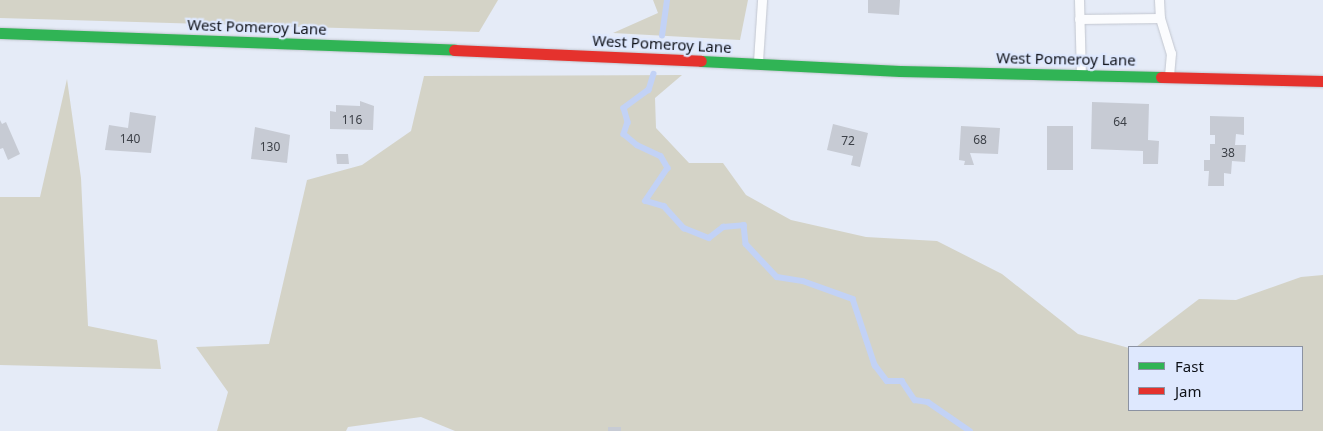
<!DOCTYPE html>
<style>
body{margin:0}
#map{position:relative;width:1323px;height:431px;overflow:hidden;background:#e5ebf7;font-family:"Noto Sans",sans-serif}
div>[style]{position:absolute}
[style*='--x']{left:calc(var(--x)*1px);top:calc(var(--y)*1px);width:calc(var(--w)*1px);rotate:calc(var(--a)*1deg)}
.green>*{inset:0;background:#d4d3c7}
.stream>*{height:5.5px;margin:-2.75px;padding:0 2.75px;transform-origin:2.75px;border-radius:2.75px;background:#c2d2f6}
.building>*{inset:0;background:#c7cbd4;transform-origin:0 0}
.roads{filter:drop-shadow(0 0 1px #c2c6cf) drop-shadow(0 0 1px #c2c6cf)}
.lane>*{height:9px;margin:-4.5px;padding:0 4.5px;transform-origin:4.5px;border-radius:4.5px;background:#fbfcfe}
.fast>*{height:11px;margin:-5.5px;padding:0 5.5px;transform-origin:5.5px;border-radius:5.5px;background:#30b455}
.jam>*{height:11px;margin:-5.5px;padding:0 5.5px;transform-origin:5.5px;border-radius:5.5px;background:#e5322d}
span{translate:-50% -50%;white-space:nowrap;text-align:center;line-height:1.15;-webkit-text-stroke:4.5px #dee8fe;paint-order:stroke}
.number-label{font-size:12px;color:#3c4047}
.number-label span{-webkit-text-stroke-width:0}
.street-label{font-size:15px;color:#0e1118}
.legend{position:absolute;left:1128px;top:346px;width:175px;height:65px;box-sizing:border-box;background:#dee8fe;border:1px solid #8b92a2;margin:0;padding:6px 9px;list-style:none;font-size:15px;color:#0e1118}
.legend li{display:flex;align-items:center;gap:10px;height:25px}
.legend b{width:25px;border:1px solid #8b92a2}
</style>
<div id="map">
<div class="green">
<div style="clip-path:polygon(0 0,498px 0,479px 32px,0 18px)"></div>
<div style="clip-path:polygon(653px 0,748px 0,740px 40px,613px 33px,658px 13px)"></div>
<div style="clip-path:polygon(682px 75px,655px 98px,656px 128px,689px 163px,723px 163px,746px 195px,791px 220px,866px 237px,937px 241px,1002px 274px,1078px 334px,1129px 348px,1129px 410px,1302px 410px,1302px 347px,1136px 347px,1199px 299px,1236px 300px,1301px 277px,1323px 275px,1323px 431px,455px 431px,421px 417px,348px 427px,346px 431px,217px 431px,228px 392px,196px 347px,269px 344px,307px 180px,362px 165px,411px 131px,424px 76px)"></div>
<div style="clip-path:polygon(67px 79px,81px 178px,88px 326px,157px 340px,161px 369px,0 365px,0 197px,40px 197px)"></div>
</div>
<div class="stream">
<div style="--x:662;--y:36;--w:36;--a:-82"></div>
<div style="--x:654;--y:74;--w:17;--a:107"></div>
<div style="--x:649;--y:90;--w:31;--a:144"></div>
<div style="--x:624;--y:108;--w:15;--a:74"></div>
<div style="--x:628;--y:122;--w:13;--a:108"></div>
<div style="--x:624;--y:134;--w:17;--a:40"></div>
<div style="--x:637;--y:145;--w:26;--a:25"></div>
<div style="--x:661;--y:156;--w:14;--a:60"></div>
<div style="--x:668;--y:168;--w:40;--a:124"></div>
<div style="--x:646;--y:201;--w:19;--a:16"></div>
<div style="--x:664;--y:206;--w:30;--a:48"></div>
<div style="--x:684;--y:228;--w:27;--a:22"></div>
<div style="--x:709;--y:238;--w:18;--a:-38"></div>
<div style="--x:723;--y:227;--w:21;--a:-5"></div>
<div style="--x:744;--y:225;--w:19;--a:84"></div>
<div style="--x:746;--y:244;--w:45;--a:46.8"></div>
<div style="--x:777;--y:277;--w:26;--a:9"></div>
<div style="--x:803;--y:281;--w:53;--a:19.8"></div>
<div style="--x:853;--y:299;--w:70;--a:71.6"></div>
<div style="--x:875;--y:365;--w:20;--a:53"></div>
<div style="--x:887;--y:381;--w:15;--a:0"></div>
<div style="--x:902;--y:381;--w:23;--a:56"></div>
<div style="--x:915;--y:400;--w:13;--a:9"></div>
<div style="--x:928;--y:402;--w:51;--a:34.6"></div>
</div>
<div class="building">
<div style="clip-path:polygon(868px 0,900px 0,899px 15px,868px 13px)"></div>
<div style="clip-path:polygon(360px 101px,374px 106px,373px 130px,330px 129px,330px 111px,336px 112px,336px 105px,360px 106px)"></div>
<div style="clip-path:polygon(1092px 102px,1149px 104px,1148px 140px,1159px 141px,1158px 164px,1143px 164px,1143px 151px,1091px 149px)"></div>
<div style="clip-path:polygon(130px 112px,156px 116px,151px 153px,105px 150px,109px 125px,128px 128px)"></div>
<div style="clip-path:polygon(1210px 116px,1244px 117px,1244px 135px,1236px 134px,1235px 145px,1246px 145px,1245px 162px,1232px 161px,1231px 174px,1224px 173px,1224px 186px,1208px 186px,1209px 171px,1204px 171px,1204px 160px,1210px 160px,1210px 144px,1215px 144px,1215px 135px,1210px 135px)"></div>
<div style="clip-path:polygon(0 120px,2px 124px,6px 122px,20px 154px,8px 160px,3px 148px,0 149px)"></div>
<div style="clip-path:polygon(833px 124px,868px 133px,860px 167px,851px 165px,853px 156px,827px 150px)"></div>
<div style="clip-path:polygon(961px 126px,1000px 128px,998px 154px,970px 153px,974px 165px,964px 165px,965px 161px,959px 160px)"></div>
<div style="left:1047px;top:126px;width:26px;height:44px"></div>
<div style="clip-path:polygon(255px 127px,290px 135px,287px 163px,251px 159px)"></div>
<div style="clip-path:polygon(336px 154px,348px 154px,349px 164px,337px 164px)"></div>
<div style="left:608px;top:427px;width:13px;height:4px"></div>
</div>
<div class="roads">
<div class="lane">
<div style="--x:1079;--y:0;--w:75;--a:88.5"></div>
<div style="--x:1159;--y:0;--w:18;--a:87"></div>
<div style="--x:1079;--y:19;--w:81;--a:-0.7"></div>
<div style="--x:1160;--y:18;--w:37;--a:73"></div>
<div style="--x:1171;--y:53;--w:22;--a:95"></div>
<div style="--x:758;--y:61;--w:61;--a:-86.2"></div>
</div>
<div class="fast">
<div style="--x:0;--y:33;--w:454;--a:2.1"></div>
<div style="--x:701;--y:61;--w:199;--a:2.9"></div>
<div style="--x:900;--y:71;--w:261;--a:1.3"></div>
</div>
<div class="jam">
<div style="--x:454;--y:50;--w:247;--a:2.5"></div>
<div style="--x:1161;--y:77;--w:162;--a:1.4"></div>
</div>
</div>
<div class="number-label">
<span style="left:352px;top:120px">116</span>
<span style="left:1120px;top:122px">64</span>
<span style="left:130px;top:139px">140</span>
<span style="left:980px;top:140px">68</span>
<span style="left:848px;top:141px">72</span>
<span style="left:270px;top:147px">130</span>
<span style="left:1228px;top:153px">38</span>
</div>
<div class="street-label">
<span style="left:257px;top:27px;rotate:2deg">West Pomeroy Lane</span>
<span style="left:662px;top:44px;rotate:3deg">West Pomeroy Lane</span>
<span style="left:1066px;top:59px;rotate:1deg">West Pomeroy Lane</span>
</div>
<ul class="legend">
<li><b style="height:6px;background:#30b455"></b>Fast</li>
<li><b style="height:6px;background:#e5322d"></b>Jam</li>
</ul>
</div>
